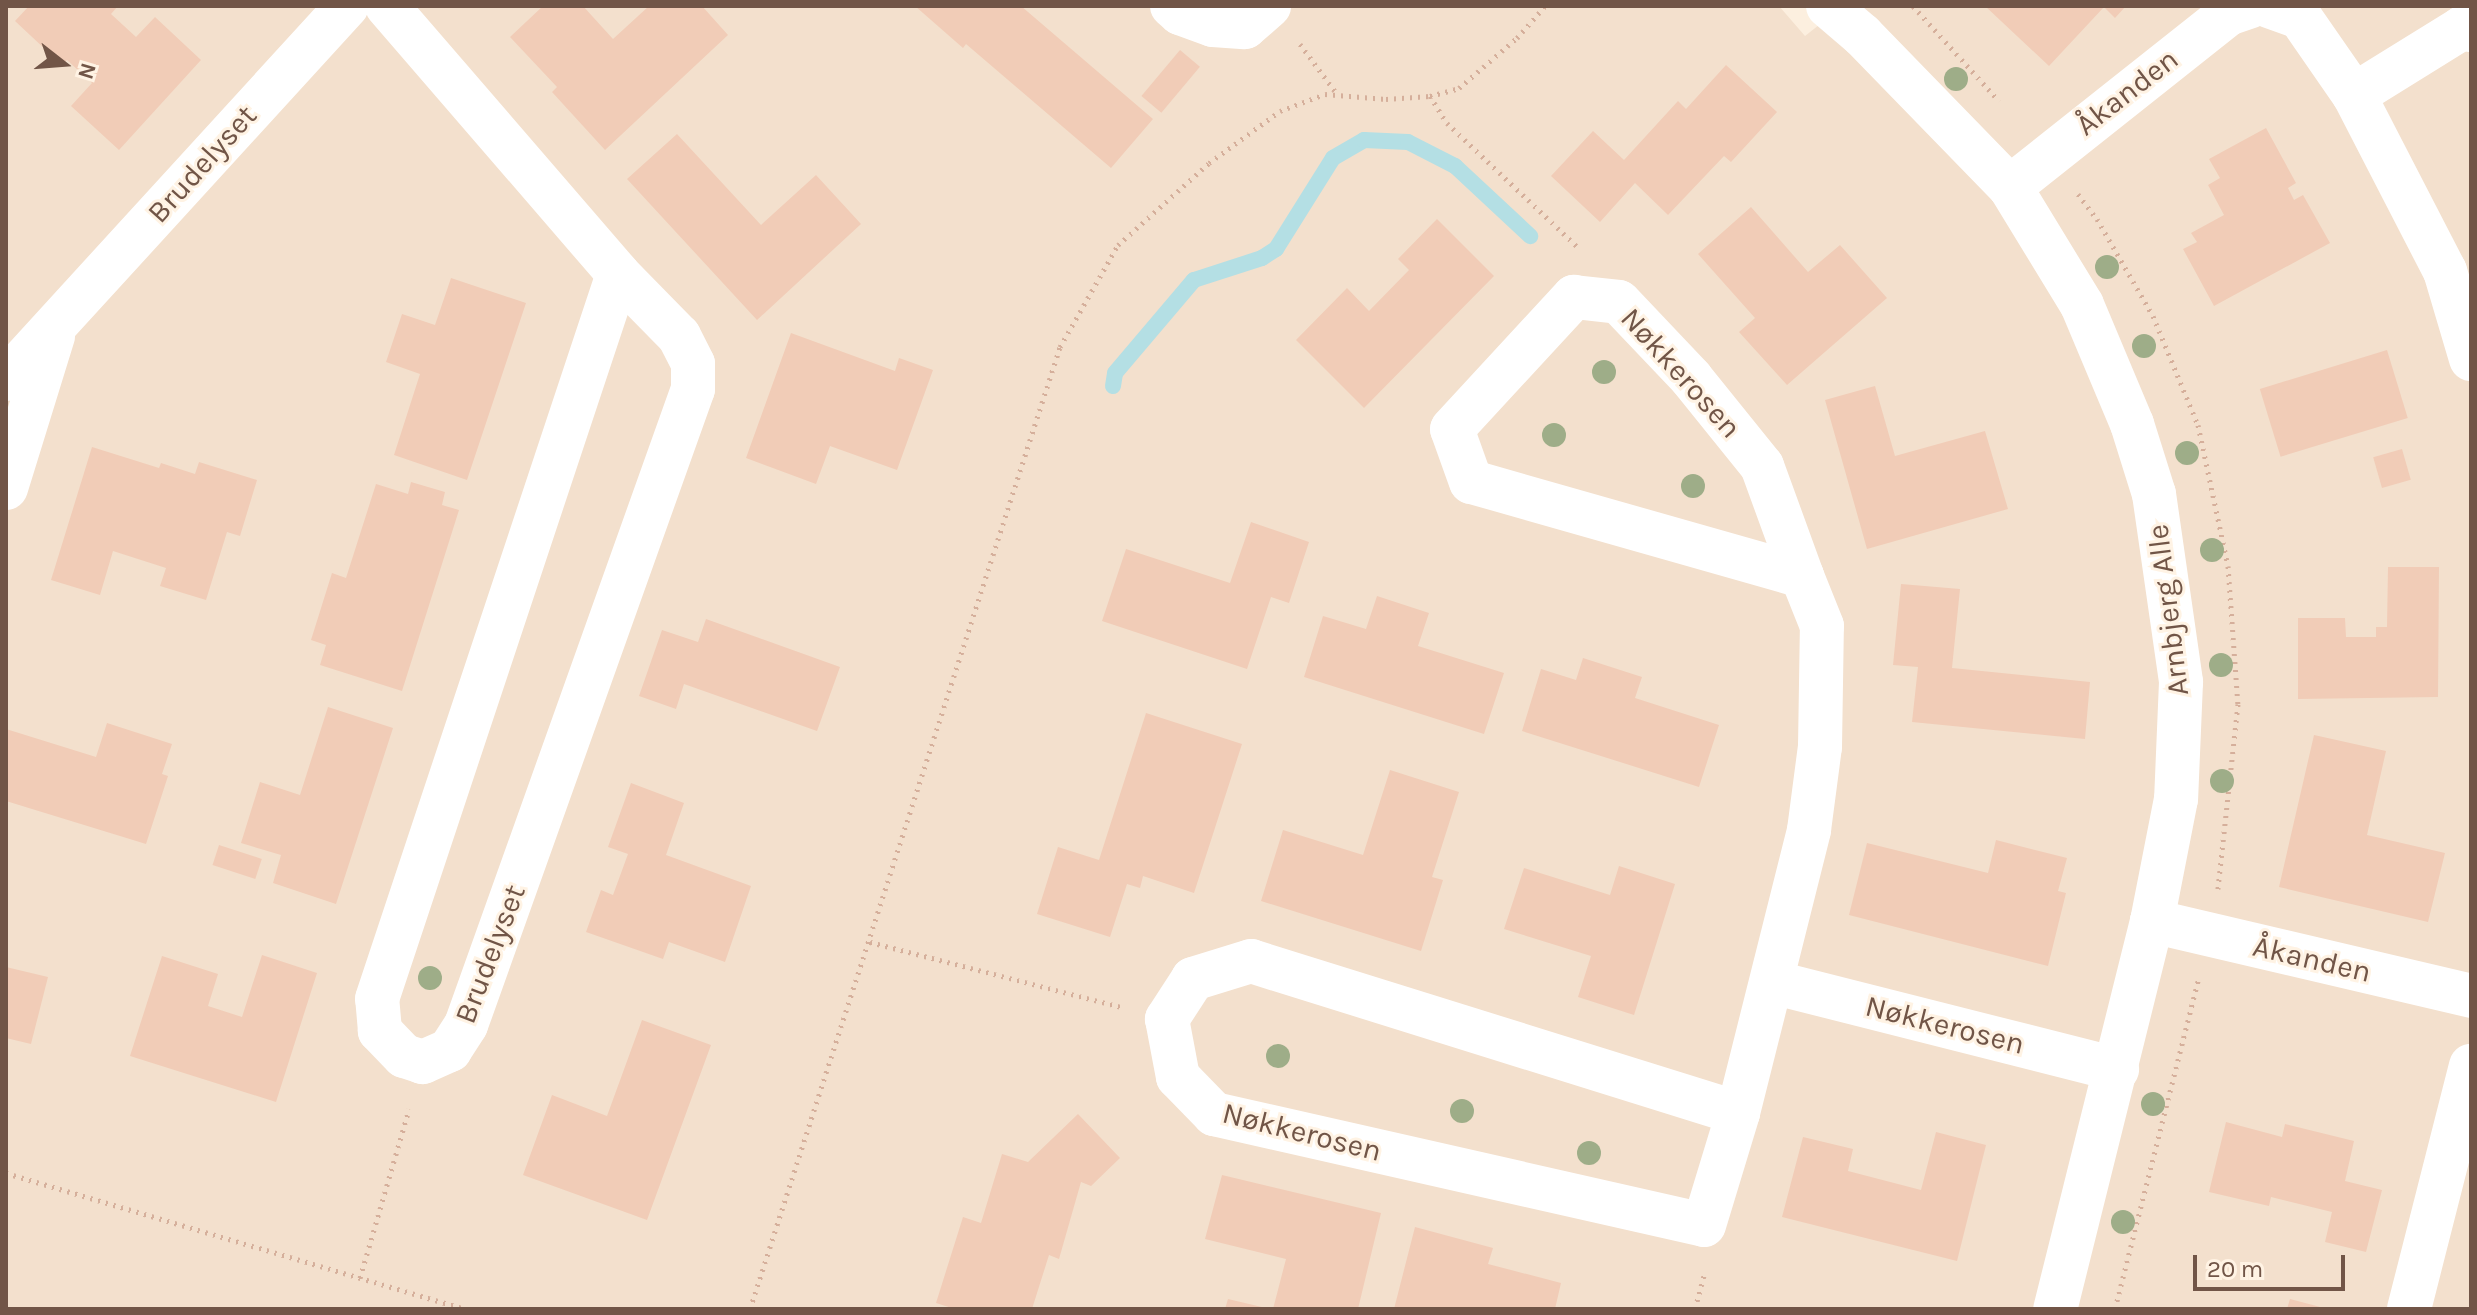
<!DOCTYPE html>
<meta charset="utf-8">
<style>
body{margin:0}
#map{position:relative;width:2477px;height:1315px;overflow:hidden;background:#fcefdf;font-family:Karla,sans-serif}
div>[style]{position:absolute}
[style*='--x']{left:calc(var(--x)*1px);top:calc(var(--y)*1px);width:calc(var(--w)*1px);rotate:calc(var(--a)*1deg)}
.residential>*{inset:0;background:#f3e0cd}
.stream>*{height:16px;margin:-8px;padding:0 8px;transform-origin:8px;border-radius:8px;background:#b4dfe4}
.building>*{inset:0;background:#f1ccb7;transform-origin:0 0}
.path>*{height:5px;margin-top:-2.5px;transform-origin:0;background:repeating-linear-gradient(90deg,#d5af9b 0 2px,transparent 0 8px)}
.street>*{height:44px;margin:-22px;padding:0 22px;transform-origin:22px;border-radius:22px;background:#fff}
.secondary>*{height:44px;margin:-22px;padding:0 22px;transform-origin:22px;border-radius:22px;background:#fff}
.trees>*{width:24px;height:24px;margin:-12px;border-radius:50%;background:#9ead88}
span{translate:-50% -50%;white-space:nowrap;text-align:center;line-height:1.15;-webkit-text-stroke:6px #fff3e4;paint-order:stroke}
.street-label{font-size:30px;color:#715547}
.frame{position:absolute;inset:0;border:8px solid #715547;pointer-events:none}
.north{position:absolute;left:24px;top:24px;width:80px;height:80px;-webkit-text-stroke:6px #fff3e4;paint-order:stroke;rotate:107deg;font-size:22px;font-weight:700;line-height:32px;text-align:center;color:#715547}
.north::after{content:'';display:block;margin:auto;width:28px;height:36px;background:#715547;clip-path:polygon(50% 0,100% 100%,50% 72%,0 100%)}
.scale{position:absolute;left:2193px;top:1255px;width:152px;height:36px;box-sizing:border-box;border:4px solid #715547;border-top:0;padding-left:10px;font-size:24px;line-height:28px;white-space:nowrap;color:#715547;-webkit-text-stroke:6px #fff3e4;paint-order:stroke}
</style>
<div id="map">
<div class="residential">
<div style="clip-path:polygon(6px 6px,1779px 6px,1805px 36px,1843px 6px,2471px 6px,2471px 1309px,6px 1309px)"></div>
</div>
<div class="stream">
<div style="--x:1113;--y:386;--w:13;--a:-81"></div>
<div style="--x:1115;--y:373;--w:122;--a:-49.7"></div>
<div style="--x:1194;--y:280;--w:71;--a:-17.9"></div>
<div style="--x:1262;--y:258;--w:17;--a:-33"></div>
<div style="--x:1276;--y:249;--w:107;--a:-57.9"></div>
<div style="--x:1333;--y:158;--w:36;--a:-30"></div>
<div style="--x:1364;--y:140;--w:44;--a:2.6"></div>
<div style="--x:1408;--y:142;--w:53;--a:27.1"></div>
<div style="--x:1455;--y:166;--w:103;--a:43"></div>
</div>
<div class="building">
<div style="clip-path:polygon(29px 6px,118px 6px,111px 14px,136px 37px,155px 17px,201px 60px,119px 150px,71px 106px,92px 83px,67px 60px,62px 65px,15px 21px)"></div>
<div style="clip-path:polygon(543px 6px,583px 6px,613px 39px,649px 6px,702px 6px,728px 35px,605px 150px,552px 92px,557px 87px,510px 37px)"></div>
<div style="clip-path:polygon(915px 6px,1021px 6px,1153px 119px,1111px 168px,966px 44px,963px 48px)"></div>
<div style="clip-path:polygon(1985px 6px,2126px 6px,2115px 18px,2104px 7px,2049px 66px)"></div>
<div style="left:1180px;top:50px;width:26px;height:60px;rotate:40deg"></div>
<div style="clip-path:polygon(1726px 65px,1777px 112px,1731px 162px,1724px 156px,1668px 215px,1635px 183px,1600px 222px,1551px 176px,1593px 131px,1624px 160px,1678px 101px,1686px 109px)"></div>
<div style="clip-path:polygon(2266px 128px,2296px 183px,2288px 188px,2294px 200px,2303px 195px,2330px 243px,2214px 306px,2183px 249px,2197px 242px,2191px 233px,2224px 215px,2208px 185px,2220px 178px,2209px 159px)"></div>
<div style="clip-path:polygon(677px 134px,761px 225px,816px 175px,861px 224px,757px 320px,627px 179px)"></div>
<div style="clip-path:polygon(1751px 207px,1808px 272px,1840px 245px,1887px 298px,1787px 385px,1739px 332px,1755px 318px,1698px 254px)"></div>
<div style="clip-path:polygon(1437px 219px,1494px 276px,1364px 408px,1296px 340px,1347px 288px,1369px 311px,1409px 270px,1398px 259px)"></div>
<div style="clip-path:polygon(451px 278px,526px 303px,467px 480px,394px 455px,420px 374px,386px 362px,402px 314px,435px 325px)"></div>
<div style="clip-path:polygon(791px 333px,895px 371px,899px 358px,933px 370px,897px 470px,830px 446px,816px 484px,746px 458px)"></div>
<div style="left:2387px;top:350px;width:71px;height:133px;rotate:73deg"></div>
<div style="clip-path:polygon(1875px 386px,1895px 456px,1985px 431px,2008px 509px,1867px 549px,1825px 400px)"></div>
<div style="clip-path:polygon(92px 447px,159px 468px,161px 463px,195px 474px,199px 462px,257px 480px,240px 536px,227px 532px,206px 600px,160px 586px,166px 568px,113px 551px,100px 595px,51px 580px)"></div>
<div style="left:2402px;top:449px;width:32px;height:30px;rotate:74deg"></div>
<div style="clip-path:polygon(411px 482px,445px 492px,442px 505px,459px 510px,402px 691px,320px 665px,326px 645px,311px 640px,332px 573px,346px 578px,376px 484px,408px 494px)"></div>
<div style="clip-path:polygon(1251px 522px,1309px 542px,1289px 603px,1271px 597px,1247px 669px,1102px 621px,1126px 549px,1230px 583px)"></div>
<div style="clip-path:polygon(2388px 567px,2439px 567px,2438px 697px,2298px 699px,2298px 618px,2345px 618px,2346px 637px,2376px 637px,2376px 627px,2387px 627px)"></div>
<div style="clip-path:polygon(1901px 584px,1960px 589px,1952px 668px,2090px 682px,2085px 739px,1912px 722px,1918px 667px,1893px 665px)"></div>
<div style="clip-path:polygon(1377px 596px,1429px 613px,1418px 646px,1504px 673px,1484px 734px,1304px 677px,1323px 616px,1366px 629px)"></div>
<div style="clip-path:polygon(706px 619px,840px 667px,817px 731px,684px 684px,676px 709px,639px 696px,662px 630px,698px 642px)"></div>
<div style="clip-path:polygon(1583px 658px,1642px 677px,1635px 698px,1719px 725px,1699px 787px,1522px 731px,1541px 669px,1576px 680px)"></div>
<div style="clip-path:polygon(328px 707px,393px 728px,336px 904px,273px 883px,281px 855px,241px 843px,260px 782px,300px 795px)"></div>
<div style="clip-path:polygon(1146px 713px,1242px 744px,1194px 893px,1143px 876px,1140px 888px,1127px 884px,1110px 937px,1037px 914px,1058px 847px,1099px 860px)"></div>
<div style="clip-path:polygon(107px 723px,172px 744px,162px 774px,168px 776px,146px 844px,6px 801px,6px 729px,96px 757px)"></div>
<div style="clip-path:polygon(2314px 735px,2386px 751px,2367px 835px,2445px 853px,2428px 922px,2279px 887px)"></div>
<div style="clip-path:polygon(1390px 770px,1459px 792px,1432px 877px,1443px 880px,1421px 951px,1261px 901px,1283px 830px,1363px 855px)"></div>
<div style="clip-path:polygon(631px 783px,684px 803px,666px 855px,751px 886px,725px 962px,669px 942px,663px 959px,586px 932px,601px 890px,613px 895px,628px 854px,608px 847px)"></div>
<div style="clip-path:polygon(1996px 840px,2067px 858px,2058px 891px,2066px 893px,2048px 966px,1849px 915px,1867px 843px,1988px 873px)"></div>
<div style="left:219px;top:845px;width:45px;height:21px;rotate:18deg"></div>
<div style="clip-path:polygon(1619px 866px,1675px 884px,1634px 1015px,1578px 997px,1591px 956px,1504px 929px,1524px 868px,1610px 895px)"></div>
<div style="clip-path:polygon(262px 955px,317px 973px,276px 1102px,130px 1056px,162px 956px,218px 974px,208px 1006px,242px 1017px)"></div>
<div style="clip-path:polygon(6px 967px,48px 977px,31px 1044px,6px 1038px)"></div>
<div style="clip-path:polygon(642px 1020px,711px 1045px,647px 1220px,523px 1175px,552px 1095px,607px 1116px)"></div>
<div style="clip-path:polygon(1078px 1114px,1120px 1158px,1091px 1186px,1081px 1182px,1059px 1259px,1049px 1255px,1032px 1309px,955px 1309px,936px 1303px,963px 1217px,981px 1223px,1002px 1154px,1028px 1162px)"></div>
<div style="clip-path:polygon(2226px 1122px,2282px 1137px,2285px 1124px,2354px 1141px,2345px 1181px,2382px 1190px,2366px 1252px,2325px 1242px,2332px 1212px,2271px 1197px,2269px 1206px,2209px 1192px)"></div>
<div style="clip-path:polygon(1936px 1132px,1986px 1145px,1957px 1261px,1782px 1217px,1803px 1137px,1853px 1149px,1848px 1171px,1921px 1190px)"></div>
<div style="clip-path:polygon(1222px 1175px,1381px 1213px,1358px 1309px,1273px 1309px,1286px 1259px,1205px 1239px)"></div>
<div style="clip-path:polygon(1415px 1227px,1493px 1248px,1488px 1264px,1561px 1283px,1555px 1309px,1394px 1309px)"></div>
<div style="clip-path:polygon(1228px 1299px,1266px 1308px,1265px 1309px,1225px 1309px)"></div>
<div style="clip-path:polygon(2290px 1299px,2324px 1308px,2324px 1309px,2287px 1309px)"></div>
</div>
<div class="path">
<div style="--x:1913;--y:6;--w:128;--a:47.8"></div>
<div style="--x:1300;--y:44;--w:62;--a:53.5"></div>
<div style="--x:1430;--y:96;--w:32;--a:58"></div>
<div style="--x:1447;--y:123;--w:183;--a:43.5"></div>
<div style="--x:2078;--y:194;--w:31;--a:53"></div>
<div style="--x:2097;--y:219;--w:112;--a:60"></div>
<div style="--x:2153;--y:316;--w:118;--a:67.6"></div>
<div style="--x:2198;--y:425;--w:144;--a:78"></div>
<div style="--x:2228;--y:566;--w:138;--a:85.9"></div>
<div style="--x:2238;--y:704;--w:186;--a:96.2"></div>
<div style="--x:870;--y:942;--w:259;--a:14.5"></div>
<div style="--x:6;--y:1173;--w:478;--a:16.5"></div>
<div style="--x:360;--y:1278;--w:176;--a:-73.8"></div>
<div style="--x:750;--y:1309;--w:1011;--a:-72.14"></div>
<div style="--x:1060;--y:347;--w:117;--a:-60.4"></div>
<div style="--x:1118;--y:245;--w:122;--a:-42"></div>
<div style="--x:1209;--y:163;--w:88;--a:-36.2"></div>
<div style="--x:1280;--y:111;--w:48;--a:-20.7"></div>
<div style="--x:1325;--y:94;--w:61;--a:4.7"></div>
<div style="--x:1386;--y:99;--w:44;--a:-3.9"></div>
<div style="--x:1430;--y:96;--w:30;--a:-15"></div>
<div style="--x:1459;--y:88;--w:77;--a:-40.8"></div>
<div style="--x:1517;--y:38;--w:43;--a:-48.8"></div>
<div style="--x:1695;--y:1309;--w:39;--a:-75"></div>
<div style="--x:2115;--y:1309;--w:339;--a:-75.8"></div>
</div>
<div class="street">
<div style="--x:387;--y:6;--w:354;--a:49.2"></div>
<div style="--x:618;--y:274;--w:87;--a:45.5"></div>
<div style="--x:679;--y:336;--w:31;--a:63"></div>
<div style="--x:693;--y:364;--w:25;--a:90"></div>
<div style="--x:693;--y:389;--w:675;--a:109.64"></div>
<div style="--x:466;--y:1025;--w:30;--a:123"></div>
<div style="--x:450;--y:1050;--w:30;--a:156"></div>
<div style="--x:423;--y:1062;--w:20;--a:-162"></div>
<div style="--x:404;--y:1056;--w:35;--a:-134"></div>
<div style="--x:380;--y:1031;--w:32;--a:-95"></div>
<div style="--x:377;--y:999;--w:764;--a:-71.61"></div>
<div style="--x:1172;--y:6;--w:11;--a:41"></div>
<div style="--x:1180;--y:13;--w:35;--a:20"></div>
<div style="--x:1213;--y:25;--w:32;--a:4"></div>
<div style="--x:1245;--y:27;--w:32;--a:-41"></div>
<div style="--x:2269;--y:6;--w:33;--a:20"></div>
<div style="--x:2300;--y:17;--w:95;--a:55.3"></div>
<div style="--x:2354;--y:95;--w:198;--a:62.7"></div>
<div style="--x:2445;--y:271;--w:92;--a:73.5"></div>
<div style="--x:2354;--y:95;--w:127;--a:-31.8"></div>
<div style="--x:2462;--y:28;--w:9;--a:13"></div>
<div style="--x:2010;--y:187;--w:278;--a:-38.4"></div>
<div style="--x:2228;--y:14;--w:24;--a:-19"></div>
<div style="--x:6;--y:379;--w:505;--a:-47.57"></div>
<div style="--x:6;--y:488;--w:159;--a:-72.8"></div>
<div style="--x:2152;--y:921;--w:328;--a:13.2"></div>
<div style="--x:1772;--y:982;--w:356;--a:14.2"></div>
<div style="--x:1738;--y:1113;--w:510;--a:-162.67"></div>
<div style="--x:1251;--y:961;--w:61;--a:162.8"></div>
<div style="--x:1193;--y:979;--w:48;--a:123"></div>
<div style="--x:1167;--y:1019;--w:59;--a:79.3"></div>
<div style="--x:1178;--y:1077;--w:52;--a:45.8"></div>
<div style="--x:1214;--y:1114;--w:502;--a:12.76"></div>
<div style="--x:1704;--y:1225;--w:117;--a:-73.1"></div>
<div style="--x:1738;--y:1113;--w:292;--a:-75.9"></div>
<div style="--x:1809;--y:830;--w:84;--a:-82.5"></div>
<div style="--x:1820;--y:747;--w:121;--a:-89.1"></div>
<div style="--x:1822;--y:626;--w:54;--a:-111.8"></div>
<div style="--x:1802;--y:576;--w:344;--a:-164.1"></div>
<div style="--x:1471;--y:482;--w:56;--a:-109.7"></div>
<div style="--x:1452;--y:429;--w:180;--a:-47.3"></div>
<div style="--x:1574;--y:297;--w:45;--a:6.3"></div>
<div style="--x:1619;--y:302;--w:105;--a:46.5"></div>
<div style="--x:1691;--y:378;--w:113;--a:51.1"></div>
<div style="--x:1762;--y:466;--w:117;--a:70"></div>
<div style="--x:2409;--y:1309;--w:251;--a:-75.7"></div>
</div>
<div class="secondary">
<div style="--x:1828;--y:6;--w:45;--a:40.5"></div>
<div style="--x:1862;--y:35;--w:212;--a:45.8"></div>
<div style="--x:2010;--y:187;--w:138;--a:58.6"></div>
<div style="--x:2082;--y:305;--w:129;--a:67.2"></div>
<div style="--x:2132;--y:424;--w:73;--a:72.6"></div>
<div style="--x:2154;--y:494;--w:190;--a:81.8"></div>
<div style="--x:2181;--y:682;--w:117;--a:92.4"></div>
<div style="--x:2176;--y:799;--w:124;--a:101.1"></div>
<div style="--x:2152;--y:921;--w:400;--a:104"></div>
</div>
<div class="trees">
<div style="left:1956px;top:79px"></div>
<div style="left:2107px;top:267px"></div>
<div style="left:2144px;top:346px"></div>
<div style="left:1604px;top:372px"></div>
<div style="left:1554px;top:435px"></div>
<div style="left:2187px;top:453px"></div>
<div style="left:1693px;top:486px"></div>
<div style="left:2212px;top:550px"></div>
<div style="left:2221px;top:665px"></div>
<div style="left:2222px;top:781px"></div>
<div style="left:430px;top:978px"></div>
<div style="left:1278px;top:1056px"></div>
<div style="left:2153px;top:1104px"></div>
<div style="left:1462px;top:1111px"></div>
<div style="left:1589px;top:1153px"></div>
<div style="left:2123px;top:1222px"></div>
</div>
<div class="street-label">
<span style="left:2127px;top:92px;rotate:-38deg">Åkanden</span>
<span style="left:202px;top:164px;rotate:-48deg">Brudelyset</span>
<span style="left:1681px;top:373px;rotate:48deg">Nøkkerosen</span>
<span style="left:2168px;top:610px;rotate:-97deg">Arnbjerg Alle</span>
<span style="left:490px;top:954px;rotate:-69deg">Brudelyset</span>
<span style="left:2312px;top:959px;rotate:13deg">Åkanden</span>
<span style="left:1945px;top:1025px;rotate:14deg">Nøkkerosen</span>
<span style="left:1302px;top:1132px;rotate:14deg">Nøkkerosen</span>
</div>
<div class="frame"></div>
<div class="north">N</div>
<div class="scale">20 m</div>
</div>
